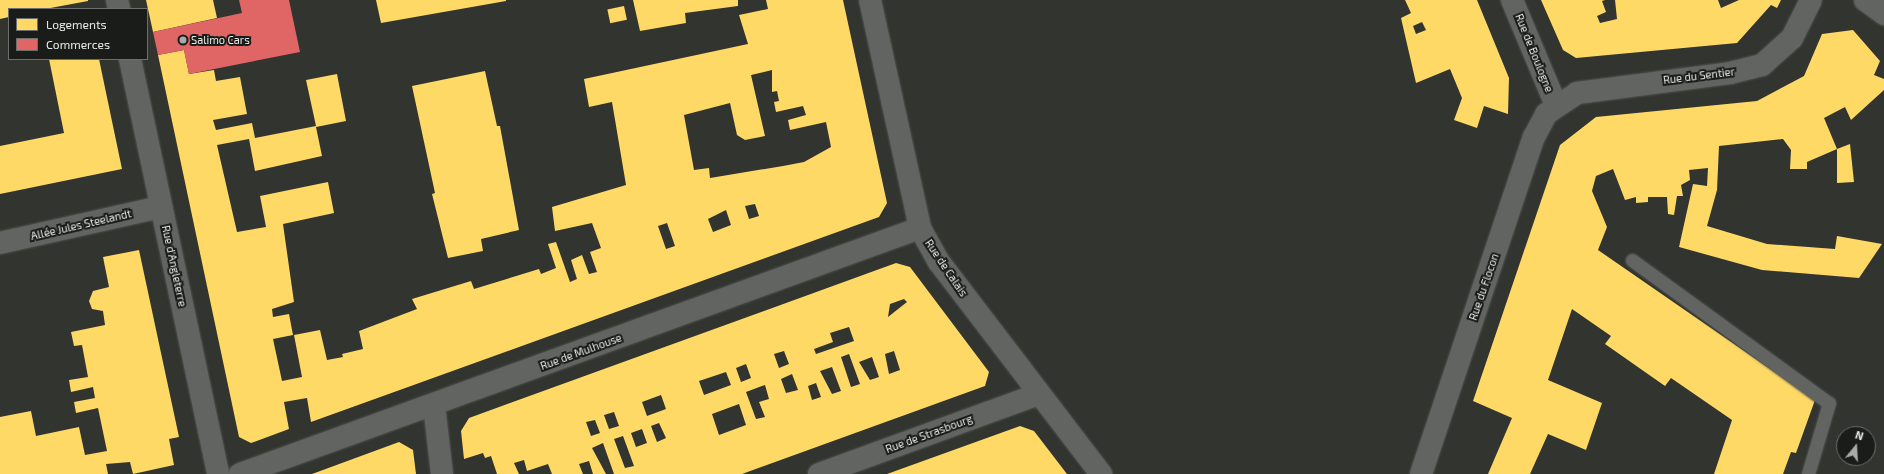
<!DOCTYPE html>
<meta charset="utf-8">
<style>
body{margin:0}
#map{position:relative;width:1884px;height:474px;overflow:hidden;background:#31342f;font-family:"Exo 2",sans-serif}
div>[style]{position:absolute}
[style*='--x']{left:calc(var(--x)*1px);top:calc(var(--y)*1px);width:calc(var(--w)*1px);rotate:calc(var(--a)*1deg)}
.homes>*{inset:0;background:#ffd966;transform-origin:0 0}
.shops>*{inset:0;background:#e06666}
.roads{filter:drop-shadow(0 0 1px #4f514d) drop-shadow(0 0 1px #4f514d)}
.service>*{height:13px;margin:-6.5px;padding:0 6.5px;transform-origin:6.5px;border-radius:6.5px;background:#626461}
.minor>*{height:22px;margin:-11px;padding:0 11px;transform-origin:11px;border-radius:11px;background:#626461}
.tertiary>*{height:22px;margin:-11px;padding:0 11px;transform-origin:11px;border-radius:11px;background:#626461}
.dots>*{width:11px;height:11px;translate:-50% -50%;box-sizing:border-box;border:2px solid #1a1c19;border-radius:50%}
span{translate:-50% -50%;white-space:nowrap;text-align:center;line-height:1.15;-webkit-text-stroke:4px #1a1c19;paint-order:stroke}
.poi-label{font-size:11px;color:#e8ebe7}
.left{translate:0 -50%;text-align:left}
.street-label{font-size:11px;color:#e8ebe7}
.legend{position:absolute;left:8px;top:8px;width:140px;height:52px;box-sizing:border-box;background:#1a1c19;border:1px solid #6c6f6b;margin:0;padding:5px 7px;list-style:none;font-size:12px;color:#e8ebe7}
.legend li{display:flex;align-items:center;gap:8px;height:20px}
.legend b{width:20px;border:1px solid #6c6f6b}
.north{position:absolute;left:1836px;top:426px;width:40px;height:40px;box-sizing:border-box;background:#1a1c19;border:1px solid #6c6f6b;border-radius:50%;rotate:18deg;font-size:11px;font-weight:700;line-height:16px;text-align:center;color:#e8ebe7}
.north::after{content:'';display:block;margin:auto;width:14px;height:18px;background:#a8aba7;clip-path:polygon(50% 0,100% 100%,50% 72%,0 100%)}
</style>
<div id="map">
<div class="homes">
<div style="clip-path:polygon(0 0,88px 0,88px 1px,45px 9px,9px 9px,9px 17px,0 19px)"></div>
<div style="clip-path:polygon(146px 0,213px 0,217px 18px,153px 32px)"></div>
<div style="clip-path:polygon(376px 0,506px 0,506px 1px,381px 23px)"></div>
<div style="clip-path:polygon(633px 0,738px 0,738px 6px,685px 13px,686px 23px,640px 31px)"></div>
<div style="clip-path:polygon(evenodd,766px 0,843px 0,887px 203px,879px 217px,311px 422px,307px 398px,284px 402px,289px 429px,251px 443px,239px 437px,158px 55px,184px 50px,189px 74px,214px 70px,216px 81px,240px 77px,247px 114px,213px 120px,216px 130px,252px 123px,255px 138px,316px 126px,306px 80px,337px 74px,346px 121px,316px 127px,322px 156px,255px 171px,249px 139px,217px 145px,237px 232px,266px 227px,260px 196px,328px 182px,334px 213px,283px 224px,294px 302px,272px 309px,273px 317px,289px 314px,293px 335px,273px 339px,282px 381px,302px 377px,294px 335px,320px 330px,327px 360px,343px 357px,342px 354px,363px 349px,359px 331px,417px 309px,412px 299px,471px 281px,474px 289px,539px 269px,541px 274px,556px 268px,548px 244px,556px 242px,570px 282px,577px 279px,571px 260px,582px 255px,589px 274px,597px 272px,590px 252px,601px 248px,592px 223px,555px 231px,552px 207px,626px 185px,612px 102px,589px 107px,584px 79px,748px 44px,739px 15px,768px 9px,766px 0,772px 70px,772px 92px,777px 91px,779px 101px,774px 102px,776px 112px,803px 106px,806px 115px,788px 120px,790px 130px,826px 122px,831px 147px,804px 162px,783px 166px,710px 178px,709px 168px,694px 170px,684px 115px,730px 103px,737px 135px,745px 140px,765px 136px,751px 75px,772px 70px,766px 0,755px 204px,759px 216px,749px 219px,745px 206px,755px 204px,766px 0,726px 210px,731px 225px,713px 232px,708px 219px,726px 210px,766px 0,667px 223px,675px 246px,666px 249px,658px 226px,667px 223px)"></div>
<div style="clip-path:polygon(evenodd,1405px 0,1477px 0,1509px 78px,1508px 114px,1484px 106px,1477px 128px,1454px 120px,1462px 98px,1450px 69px,1416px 83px,1401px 18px,1411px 13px,1405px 0,1422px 22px,1426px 30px,1416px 34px,1413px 26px,1422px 22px)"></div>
<div style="clip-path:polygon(1541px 0,1605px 0,1602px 1px,1606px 12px,1597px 16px,1600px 23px,1617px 19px,1615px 0,1718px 0,1721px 8px,1739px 0,1781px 0,1777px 8px,1771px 5px,1737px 43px,1576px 58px,1563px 50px)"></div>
<div style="left:624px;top:6px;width:14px;height:17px;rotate:78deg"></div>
<div style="clip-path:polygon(1853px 30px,1880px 61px,1874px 75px,1884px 79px,1884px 90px,1851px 120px,1845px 107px,1824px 118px,1837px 149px,1850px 144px,1854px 182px,1837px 183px,1837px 149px,1807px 162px,1807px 169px,1790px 169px,1791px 150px,1783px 139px,1719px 146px,1717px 190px,1707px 226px,1767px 244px,1835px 249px,1837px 236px,1882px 244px,1859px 278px,1762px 270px,1679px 247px,1693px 184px,1707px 186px,1708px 168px,1689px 170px,1690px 180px,1681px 185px,1683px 196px,1677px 196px,1674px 215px,1668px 214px,1667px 197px,1648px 197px,1648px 202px,1636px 203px,1636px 197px,1625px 200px,1613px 169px,1596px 176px,1592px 191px,1607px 227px,1598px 250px,1815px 400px,1796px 453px,1791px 452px,1783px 474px,1714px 474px,1732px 420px,1671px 378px,1665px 386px,1605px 344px,1611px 336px,1572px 309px,1548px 380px,1602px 403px,1586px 450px,1548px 434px,1530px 474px,1488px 474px,1512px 418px,1473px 401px,1560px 145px,1596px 117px,1757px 101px,1804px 76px,1822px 34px)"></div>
<div style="clip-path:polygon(49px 59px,99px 59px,122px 169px,0 194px,0 146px,64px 133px)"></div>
<div style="clip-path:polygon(485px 71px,497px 126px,500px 126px,519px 230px,481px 239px,483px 251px,448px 258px,432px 194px,435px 193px,412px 86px)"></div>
<div style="clip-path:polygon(139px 250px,179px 437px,169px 439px,174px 465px,133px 474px,130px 462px,106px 464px,108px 474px,0 474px,0 417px,5px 416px,31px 411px,36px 436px,79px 427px,85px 455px,107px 451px,98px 408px,76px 413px,74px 402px,95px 398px,93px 387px,71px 392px,69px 380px,88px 377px,82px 345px,74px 346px,71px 332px,105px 325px,103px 311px,92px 309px,89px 301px,93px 291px,109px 287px,103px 257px)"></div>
<div style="clip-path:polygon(evenodd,896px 263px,910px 267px,989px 372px,985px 386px,742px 474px,614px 474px,603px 443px,592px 448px,606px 474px,593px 474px,589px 461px,579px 464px,583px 474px,552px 474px,548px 464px,527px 471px,524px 460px,514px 463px,519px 474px,497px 474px,491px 456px,485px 458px,483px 453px,464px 459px,461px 431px,469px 418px,896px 263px,904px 299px,907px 302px,888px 317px,890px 304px,904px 299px,896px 263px,849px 327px,854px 341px,816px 354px,814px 349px,833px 342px,830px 333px,849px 327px,896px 263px,784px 351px,789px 364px,779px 368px,774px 354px,784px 351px,896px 263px,894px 351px,900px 370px,889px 374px,885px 354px,894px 351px,896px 263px,849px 354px,860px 384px,851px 387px,841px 357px,849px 354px,896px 263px,872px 357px,879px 377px,870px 380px,859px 362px,872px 357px,896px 263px,746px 364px,751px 378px,741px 382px,736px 368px,746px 364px,896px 263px,832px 367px,841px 391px,832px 394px,820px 371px,832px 367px,896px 263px,726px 372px,731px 385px,704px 395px,699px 381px,726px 372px,896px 263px,792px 374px,798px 390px,786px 393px,781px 379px,792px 374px,896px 263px,816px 383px,821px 397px,812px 400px,808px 386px,816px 383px,896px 263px,765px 385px,769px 399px,759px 402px,765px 417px,756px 419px,746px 392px,765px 385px,896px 263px,661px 395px,666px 409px,647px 416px,642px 402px,661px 395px,896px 263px,739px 404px,746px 425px,719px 435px,712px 414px,739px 404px,896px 263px,614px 412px,619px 426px,609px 429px,604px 415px,614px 412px,896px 263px,595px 420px,600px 433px,591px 436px,586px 422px,595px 420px,896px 263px,659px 423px,666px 438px,657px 442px,651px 426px,659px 423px,896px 263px,642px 429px,647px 443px,636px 447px,631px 433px,642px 429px,896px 263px,623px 436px,634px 466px,625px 468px,614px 439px,623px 436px)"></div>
<div style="clip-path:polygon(1020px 426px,1034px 431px,1067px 474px,887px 474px)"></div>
<div style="clip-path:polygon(399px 442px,413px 450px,416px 474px,312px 474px)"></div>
</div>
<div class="shops">
<div style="clip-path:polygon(239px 0,289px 0,300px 52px,189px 74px,184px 50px,158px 55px,153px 32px,242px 13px)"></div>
</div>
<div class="roads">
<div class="service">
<div style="--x:1632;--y:260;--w:243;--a:36"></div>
<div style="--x:1829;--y:403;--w:74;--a:106.5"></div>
</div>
<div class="minor">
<div style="--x:117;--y:0;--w:9;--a:77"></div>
<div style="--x:870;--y:0;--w:233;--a:77.6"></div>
<div style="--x:920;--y:228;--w:39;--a:61"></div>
<div style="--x:939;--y:262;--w:267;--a:52.6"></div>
<div style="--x:1512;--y:0;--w:114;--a:67.3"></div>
<div style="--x:1865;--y:0;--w:24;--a:36"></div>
<div style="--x:130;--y:59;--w:424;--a:78"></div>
<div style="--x:0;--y:243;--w:165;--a:-12.6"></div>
<div style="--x:434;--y:405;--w:69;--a:83.4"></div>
<div style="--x:240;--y:474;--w:723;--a:-19.89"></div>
<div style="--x:819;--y:474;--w:234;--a:-20"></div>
</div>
<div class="tertiary">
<div style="--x:1421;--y:474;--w:355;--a:-71.5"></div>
<div style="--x:1534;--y:137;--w:26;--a:-62"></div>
<div style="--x:1546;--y:114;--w:37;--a:-34"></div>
<div style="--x:1577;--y:93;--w:154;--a:-7.4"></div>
<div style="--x:1730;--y:73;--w:33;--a:-14"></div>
<div style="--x:1762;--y:65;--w:40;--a:-42"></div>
<div style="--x:1792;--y:38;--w:42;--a:-63.4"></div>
</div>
</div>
<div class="dots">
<div style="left:183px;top:40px;background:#a8aba7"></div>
</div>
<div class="poi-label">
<span class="left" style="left:191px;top:40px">Salimo Cars</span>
</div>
<div class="street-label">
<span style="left:1534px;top:53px;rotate:68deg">Rue de Boulogne</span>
<span style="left:1699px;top:76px;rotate:-7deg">Rue du Sentier</span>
<span style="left:81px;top:225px;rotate:-13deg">Allée Jules Steelandt</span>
<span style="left:174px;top:266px;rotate:78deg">Rue d'Angleterre</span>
<span style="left:946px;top:268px;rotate:56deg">Rue de Calais</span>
<span style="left:1484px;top:287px;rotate:-71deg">Rue du Flocon</span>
<span style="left:581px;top:352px;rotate:-20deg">Rue de Mulhouse</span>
<span style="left:929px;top:434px;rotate:-20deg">Rue de Strasbourg</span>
</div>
<ul class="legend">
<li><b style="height:11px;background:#ffd966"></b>Logements</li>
<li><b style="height:11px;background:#e06666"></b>Commerces</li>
</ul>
<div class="north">N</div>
</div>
